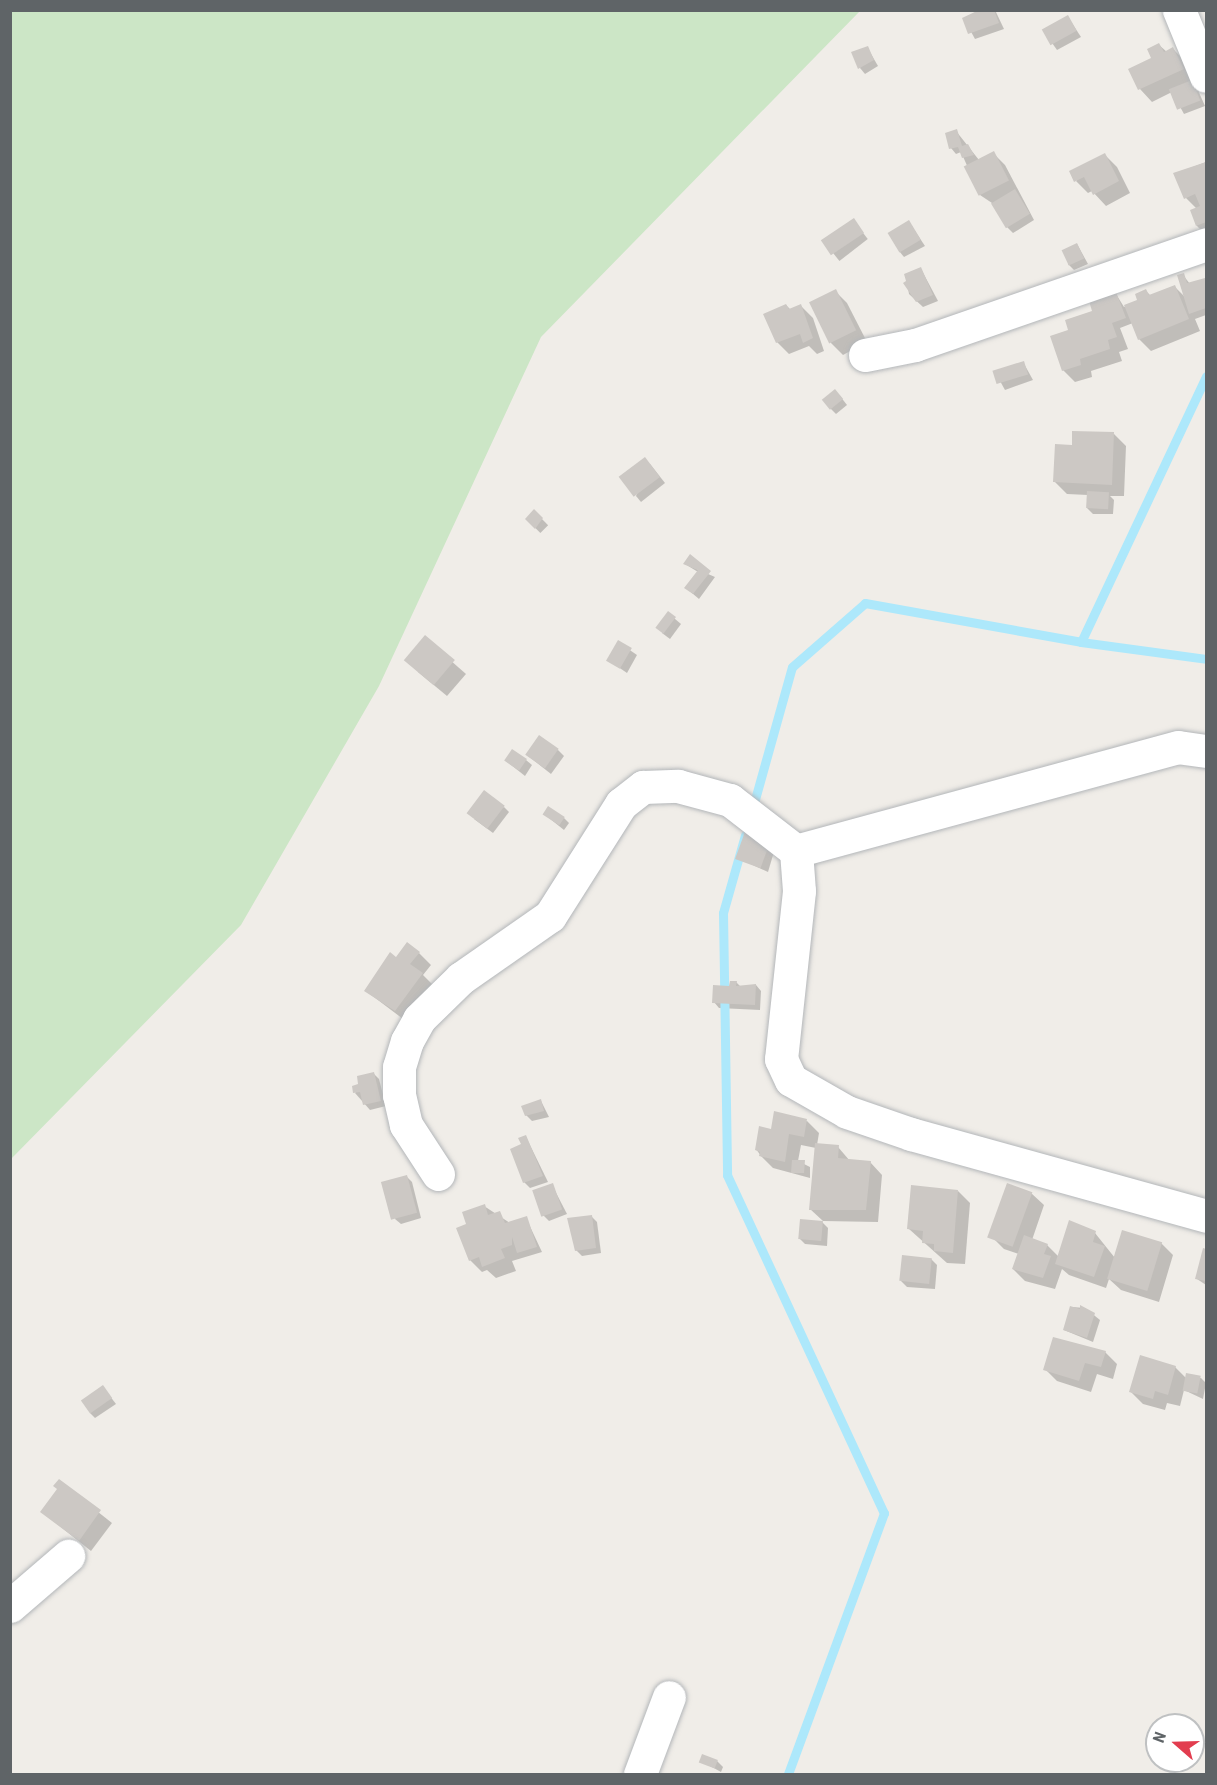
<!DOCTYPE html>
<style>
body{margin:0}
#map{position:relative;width:1217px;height:1785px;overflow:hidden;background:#f0ede8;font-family:"Roboto Condensed",sans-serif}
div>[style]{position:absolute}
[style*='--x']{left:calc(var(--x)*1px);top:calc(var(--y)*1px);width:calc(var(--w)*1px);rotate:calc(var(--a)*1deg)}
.green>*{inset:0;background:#cce6c6}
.shadow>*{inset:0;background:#0003;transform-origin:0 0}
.stream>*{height:9px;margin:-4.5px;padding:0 4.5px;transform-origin:4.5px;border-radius:4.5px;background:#ade8fb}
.building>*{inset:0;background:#ccc8c4;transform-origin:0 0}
.roads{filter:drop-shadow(0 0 2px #b3b6b9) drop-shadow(0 0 2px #b3b6b9)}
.minor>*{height:33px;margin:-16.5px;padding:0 16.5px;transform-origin:16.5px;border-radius:16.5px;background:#fff}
span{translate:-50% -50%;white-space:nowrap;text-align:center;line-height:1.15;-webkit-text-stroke:4.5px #fff;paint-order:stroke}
.frame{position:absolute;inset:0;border:12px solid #5f6467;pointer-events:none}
.north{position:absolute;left:1145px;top:1713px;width:60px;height:60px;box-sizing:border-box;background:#fff;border:2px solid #bfc1c2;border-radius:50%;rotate:290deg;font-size:16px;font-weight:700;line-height:24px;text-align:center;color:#5f6467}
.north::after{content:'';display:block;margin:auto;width:21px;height:27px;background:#e23d4f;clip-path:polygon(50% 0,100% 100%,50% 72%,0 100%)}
</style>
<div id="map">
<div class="green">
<div style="clip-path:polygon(11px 10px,860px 11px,541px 337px,379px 686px,241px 925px,12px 1158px,11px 1174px)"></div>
</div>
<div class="shadow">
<div style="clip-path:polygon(984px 10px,995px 10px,1004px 29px,975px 39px,964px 19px)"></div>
<div style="clip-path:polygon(1068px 17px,1081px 37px,1057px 50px,1043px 30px)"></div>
<div style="clip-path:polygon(1159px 45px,1167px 52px,1173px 49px,1185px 61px,1205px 106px,1184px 114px,1172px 92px,1152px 102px,1140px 89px,1130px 69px,1153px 59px)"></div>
<div style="clip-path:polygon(867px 47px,878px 66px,865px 74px,860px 68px)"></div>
<div style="clip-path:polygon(956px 131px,979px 160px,993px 153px,1005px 165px,1034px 220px,1013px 233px,1007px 227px,995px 205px,980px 195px,961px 152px,956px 154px,951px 148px)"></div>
<div style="clip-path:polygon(1105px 155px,1117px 167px,1130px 193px,1106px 206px,1092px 191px,1088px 193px,1076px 181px)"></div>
<div style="clip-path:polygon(1206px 162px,1206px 235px,1197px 226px,1197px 209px,1186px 198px,1175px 174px)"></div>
<div style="left:853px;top:220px;width:24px;height:36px;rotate:52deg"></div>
<div style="clip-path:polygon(909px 222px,925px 246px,904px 257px,899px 251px)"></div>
<div style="clip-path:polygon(1077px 244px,1088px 264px,1074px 270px,1068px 264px)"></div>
<div style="clip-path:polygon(921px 269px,938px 301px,923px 307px,909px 294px,906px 275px)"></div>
<div style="clip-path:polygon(1183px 275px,1190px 284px,1206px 282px,1206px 315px,1195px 319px,1200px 331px,1151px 351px,1139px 339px,1133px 323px,1120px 328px,1128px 349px,1119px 352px,1122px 361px,1091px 371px,1092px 377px,1075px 382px,1063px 370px,1070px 331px,1116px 294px,1124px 307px,1139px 301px,1146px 291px,1151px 296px,1174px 286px,1186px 298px)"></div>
<div style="clip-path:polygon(835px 291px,847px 303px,867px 342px,843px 355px,831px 343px)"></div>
<div style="clip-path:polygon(786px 305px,791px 310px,801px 306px,813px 318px,824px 351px,817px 354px,809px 346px,789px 354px,777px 342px)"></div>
<div style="clip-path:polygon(1023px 362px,1033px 380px,1005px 390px,995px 372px)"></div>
<div style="clip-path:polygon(840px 396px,847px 405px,836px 414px,830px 408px)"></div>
<div style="clip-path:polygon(1114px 434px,1126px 446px,1124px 496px,1110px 496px,1114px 500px,1113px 514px,1093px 514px,1087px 508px,1088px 495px,1067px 494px,1055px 482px,1073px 446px)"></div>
<div style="clip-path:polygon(650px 464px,665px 483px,641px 502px,636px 496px)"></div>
<div style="left:534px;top:511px;width:20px;height:11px;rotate:45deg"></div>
<div style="clip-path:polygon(685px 564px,715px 577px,699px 599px,686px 588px,698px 572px)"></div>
<div style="clip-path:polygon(668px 613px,681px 624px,670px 639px,662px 633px)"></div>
<div style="clip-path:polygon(425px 638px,466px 674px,447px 696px,418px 672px)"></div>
<div style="clip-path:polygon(618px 642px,637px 655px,627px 673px,608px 660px)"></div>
<div style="clip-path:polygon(558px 750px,564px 756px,551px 774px,527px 755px)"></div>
<div style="clip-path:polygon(526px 760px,532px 765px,525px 776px,506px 761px)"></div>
<div style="clip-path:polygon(504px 807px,509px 812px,493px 833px,474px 819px)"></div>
<div style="clip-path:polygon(544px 814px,564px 818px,569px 823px,564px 830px)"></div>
<div style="clip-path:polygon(776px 845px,768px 872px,740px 859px)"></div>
<div style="clip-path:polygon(419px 953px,431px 965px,423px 975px,434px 986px,407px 1022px,366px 991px,397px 959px)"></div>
<div style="clip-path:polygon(736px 982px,741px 987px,756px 985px,761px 991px,760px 1010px,719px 1008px,714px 1002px)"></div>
<div style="clip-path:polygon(374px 1074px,379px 1079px,386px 1106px,370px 1110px,355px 1093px)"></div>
<div style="clip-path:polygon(541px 1101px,549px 1117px,532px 1121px,526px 1115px)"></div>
<div style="clip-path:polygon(807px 1121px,819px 1133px,817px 1145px,838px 1147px,850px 1161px,870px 1162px,882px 1175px,878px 1222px,823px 1221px,810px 1209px,816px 1148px,801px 1145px,798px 1161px,810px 1167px,810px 1178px,773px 1168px,761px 1156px,756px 1149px,772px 1131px)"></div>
<div style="clip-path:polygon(526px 1137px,548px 1182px,530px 1188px,524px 1182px)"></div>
<div style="clip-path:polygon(406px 1176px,412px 1182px,421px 1218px,401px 1224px,395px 1219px)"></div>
<div style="clip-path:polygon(552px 1185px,567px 1214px,549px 1221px,543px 1215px)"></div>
<div style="clip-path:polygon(958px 1191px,970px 1203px,965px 1264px,947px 1263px,909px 1229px)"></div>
<div style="clip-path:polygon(1031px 1193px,1044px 1205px,1032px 1240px,1047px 1245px,1059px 1257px,1095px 1233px,1115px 1258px,1161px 1243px,1173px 1255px,1159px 1302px,1121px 1290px,1109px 1279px,1106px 1288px,1069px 1275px,1062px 1269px,1055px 1289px,1025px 1281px,1013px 1269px,1019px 1254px,1004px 1249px,992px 1237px)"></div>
<div style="clip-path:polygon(484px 1206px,510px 1223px,526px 1218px,542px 1252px,512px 1261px,516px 1271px,496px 1278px,487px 1270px,482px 1272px,470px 1260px)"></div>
<div style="clip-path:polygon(591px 1216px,597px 1222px,601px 1253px,582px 1256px,576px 1250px)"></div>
<div style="clip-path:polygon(822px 1222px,828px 1228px,827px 1246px,805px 1244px,800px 1239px)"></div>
<div style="clip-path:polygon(1204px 1250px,1206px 1251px,1206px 1285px,1197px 1279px)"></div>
<div style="clip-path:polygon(931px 1259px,937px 1265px,935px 1289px,907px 1287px,901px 1281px)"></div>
<div style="clip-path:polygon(1072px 1307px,1085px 1308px,1100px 1320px,1093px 1342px,1064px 1330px)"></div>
<div style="clip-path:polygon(1105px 1352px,1117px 1364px,1113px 1379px,1097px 1374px,1091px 1392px,1057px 1381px,1045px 1369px)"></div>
<div style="clip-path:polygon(1175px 1367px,1187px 1379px,1201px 1378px,1206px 1383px,1203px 1399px,1184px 1390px,1180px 1406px,1167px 1403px,1165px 1410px,1143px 1404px,1131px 1392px)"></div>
<div style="clip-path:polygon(103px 1387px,116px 1404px,95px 1418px,90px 1413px)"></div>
<div style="clip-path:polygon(59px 1481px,112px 1523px,91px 1551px,42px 1512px,59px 1490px)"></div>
<div style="clip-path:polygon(701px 1761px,717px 1761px,723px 1767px,721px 1772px)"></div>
</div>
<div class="stream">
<div style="--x:1081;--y:642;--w:294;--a:-64.8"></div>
<div style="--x:752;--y:810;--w:148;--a:-74.4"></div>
<div style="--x:792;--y:667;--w:97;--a:-41.2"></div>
<div style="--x:865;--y:603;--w:219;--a:10.2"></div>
<div style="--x:1081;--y:642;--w:126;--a:7.7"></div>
<div style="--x:745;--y:835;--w:81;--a:105.8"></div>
<div style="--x:723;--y:913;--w:262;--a:89.1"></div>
<div style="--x:727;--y:1175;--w:373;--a:65.1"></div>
<div style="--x:884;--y:1513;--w:278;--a:110.2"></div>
</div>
<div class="building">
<div style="clip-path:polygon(979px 10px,994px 10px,999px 23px,968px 34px,962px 18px)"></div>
<div style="left:1068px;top:15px;width:18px;height:30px;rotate:61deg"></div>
<div style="clip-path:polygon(1159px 43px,1164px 52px,1173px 47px,1184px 69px,1138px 90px,1128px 69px,1151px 58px,1147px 49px)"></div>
<div style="clip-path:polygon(868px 46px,874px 60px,858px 69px,851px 52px)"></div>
<div style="left:1192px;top:80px;width:22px;height:25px;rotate:68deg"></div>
<div style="clip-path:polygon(957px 129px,962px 146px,968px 144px,974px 155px,962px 158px,958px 147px,949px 149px,945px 133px)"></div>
<div style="left:994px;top:151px;width:33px;height:34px;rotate:63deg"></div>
<div style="clip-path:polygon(1105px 153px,1119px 181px,1093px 195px,1084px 177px,1074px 182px,1069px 171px)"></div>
<div style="clip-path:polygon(1206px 162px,1206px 222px,1196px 226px,1190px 210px,1200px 206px,1195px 194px,1184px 199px,1173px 173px)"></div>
<div style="left:1015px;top:189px;width:29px;height:28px;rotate:59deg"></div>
<div style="left:854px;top:218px;width:18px;height:40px;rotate:56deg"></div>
<div style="left:909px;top:220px;width:23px;height:25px;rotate:59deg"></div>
<div style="left:1077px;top:243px;width:17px;height:17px;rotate:65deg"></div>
<div style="clip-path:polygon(921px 267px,933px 295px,916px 302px,903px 283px,906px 281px,904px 274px)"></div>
<div style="clip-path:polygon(1184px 273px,1187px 283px,1205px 278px,1206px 308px,1189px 314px,1177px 275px)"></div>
<div style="clip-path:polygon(1175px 285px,1189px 319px,1138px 340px,1124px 305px,1137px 300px,1135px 294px,1146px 289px,1149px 295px)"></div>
<div style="left:836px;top:289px;width:46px;height:30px;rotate:64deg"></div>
<div style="clip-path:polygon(1116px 292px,1126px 318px,1112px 323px,1117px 337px,1108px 340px,1110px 349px,1080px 359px,1081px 365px,1062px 371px,1050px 336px,1068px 330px,1065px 320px,1092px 311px,1089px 301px)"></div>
<div style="clip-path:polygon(786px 304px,789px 309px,801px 304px,813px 338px,803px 343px,800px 334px,776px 343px,763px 314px)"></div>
<div style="left:1024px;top:361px;width:14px;height:33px;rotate:73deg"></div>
<div style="left:835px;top:389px;width:13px;height:17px;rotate:51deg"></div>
<div style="clip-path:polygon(1072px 431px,1114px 432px,1112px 485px,1053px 482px,1055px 444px,1072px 445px)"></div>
<div style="left:645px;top:457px;width:25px;height:33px;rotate:53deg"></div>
<div style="left:1087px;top:491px;width:22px;height:17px;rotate:3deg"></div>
<div style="clip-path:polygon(534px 509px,543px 518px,535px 529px,525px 519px)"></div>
<div style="clip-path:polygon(690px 554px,711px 571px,693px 594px,684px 588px,698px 570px,683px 564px)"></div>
<div style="left:668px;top:611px;width:10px;height:21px;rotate:37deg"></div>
<div style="left:425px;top:635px;width:39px;height:33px;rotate:40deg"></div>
<div style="left:618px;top:640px;width:16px;height:24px;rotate:30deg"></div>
<div style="left:539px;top:735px;width:24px;height:24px;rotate:35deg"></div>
<div style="left:512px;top:749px;width:18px;height:14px;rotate:34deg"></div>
<div style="left:484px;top:790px;width:26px;height:29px;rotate:37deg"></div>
<div style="left:548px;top:806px;width:20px;height:10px;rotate:33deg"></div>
<div style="left:746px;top:829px;width:27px;height:32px;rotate:20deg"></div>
<div style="clip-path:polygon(407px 942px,420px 952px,410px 964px,423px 973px,395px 1011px,364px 991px,390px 952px,396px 957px)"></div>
<div style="clip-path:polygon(730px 981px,737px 981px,736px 986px,756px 984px,755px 1005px,712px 1003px,713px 985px,729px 986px)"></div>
<div style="clip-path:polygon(374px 1072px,381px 1101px,363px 1105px,360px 1092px,353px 1093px,352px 1086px,358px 1084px,357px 1076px)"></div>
<div style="clip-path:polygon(541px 1099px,544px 1111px,525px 1116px,521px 1106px)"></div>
<div style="clip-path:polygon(774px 1111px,807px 1119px,804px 1137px,789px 1134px,785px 1162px,759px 1156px,760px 1152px,755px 1150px,759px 1126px,771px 1129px)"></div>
<div style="clip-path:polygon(526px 1135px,543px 1176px,523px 1183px,510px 1149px,521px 1144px,518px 1138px)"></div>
<div style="clip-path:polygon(815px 1143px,839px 1145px,838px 1158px,871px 1161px,866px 1210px,809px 1210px)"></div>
<div style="clip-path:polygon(792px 1160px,805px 1160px,804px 1173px,791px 1173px)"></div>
<div style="left:407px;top:1175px;width:39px;height:27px;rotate:75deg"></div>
<div style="left:553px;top:1183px;width:28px;height:22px;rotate:71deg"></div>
<div style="left:1007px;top:1183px;width:27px;height:58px;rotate:20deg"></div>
<div style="clip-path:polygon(911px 1185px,958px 1190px,953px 1253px,934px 1251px,934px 1244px,922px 1243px,923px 1231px,907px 1229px)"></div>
<div style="clip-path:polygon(485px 1204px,488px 1215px,500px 1211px,505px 1223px,527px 1216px,537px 1247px,517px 1253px,512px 1237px,512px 1245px,501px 1249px,505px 1258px,482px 1267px,479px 1257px,469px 1261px,456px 1228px,466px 1224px,462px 1212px)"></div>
<div style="clip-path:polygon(592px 1215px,596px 1248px,575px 1251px,567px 1218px)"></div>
<div style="left:800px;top:1219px;width:23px;height:20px;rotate:5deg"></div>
<div style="clip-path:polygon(1069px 1220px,1096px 1231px,1093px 1242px,1105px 1246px,1094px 1277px,1055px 1264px)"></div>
<div style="left:1122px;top:1230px;width:42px;height:51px;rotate:17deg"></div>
<div style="clip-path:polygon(1024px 1235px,1048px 1244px,1044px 1254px,1051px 1256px,1043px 1278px,1012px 1269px)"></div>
<div style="clip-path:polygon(1203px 1248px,1206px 1249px,1206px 1281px,1195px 1279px)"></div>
<div style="left:902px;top:1255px;width:30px;height:26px;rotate:6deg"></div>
<div style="clip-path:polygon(1080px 1305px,1095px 1313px,1087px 1338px,1063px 1330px,1070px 1306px,1080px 1309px)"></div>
<div style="clip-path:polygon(1053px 1337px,1106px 1351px,1101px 1367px,1085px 1363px,1079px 1381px,1043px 1370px)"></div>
<div style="clip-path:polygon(1140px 1355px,1176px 1366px,1168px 1395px,1155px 1391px,1153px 1399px,1129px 1392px)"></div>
<div style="left:1186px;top:1373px;width:15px;height:18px;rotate:11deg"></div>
<div style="left:103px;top:1385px;width:16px;height:27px;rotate:55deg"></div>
<div style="clip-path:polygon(59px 1479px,101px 1510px,79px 1541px,40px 1512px,57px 1489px,53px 1486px)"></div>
<div style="left:702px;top:1754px;width:17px;height:9px;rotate:21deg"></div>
</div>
<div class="roads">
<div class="minor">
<div style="--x:1179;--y:10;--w:71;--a:67.8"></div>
<div style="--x:865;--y:355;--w:51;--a:-11.3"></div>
<div style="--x:915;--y:345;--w:308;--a:-19.1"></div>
<div style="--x:1206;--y:751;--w:28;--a:-172"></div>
<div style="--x:1178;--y:747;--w:396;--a:164.8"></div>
<div style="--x:796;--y:851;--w:40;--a:85.7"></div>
<div style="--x:799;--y:891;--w:169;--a:96.1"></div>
<div style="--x:781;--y:1059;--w:23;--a:65"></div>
<div style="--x:791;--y:1080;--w:64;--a:29.7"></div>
<div style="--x:847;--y:1112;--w:68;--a:19"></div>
<div style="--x:911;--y:1134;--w:306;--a:15.5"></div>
<div style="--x:438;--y:1174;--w:59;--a:-123.1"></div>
<div style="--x:406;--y:1125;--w:31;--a:-103"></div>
<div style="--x:399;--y:1095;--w:28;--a:-90"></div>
<div style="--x:399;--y:1067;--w:27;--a:-73"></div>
<div style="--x:407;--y:1041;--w:25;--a:-61"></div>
<div style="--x:419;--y:1019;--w:59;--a:-44.3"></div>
<div style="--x:461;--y:978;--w:108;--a:-34.9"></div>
<div style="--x:550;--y:916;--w:133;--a:-57.6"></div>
<div style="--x:621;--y:804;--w:28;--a:-38"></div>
<div style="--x:643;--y:787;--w:35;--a:-2"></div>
<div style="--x:678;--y:786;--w:54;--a:15.1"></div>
<div style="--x:730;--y:800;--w:83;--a:37.7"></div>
<div style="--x:10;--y:1606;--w:77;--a:-40.8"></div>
<div style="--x:640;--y:1774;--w:82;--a:-69.4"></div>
</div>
</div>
<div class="frame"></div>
<div class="north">N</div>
</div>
